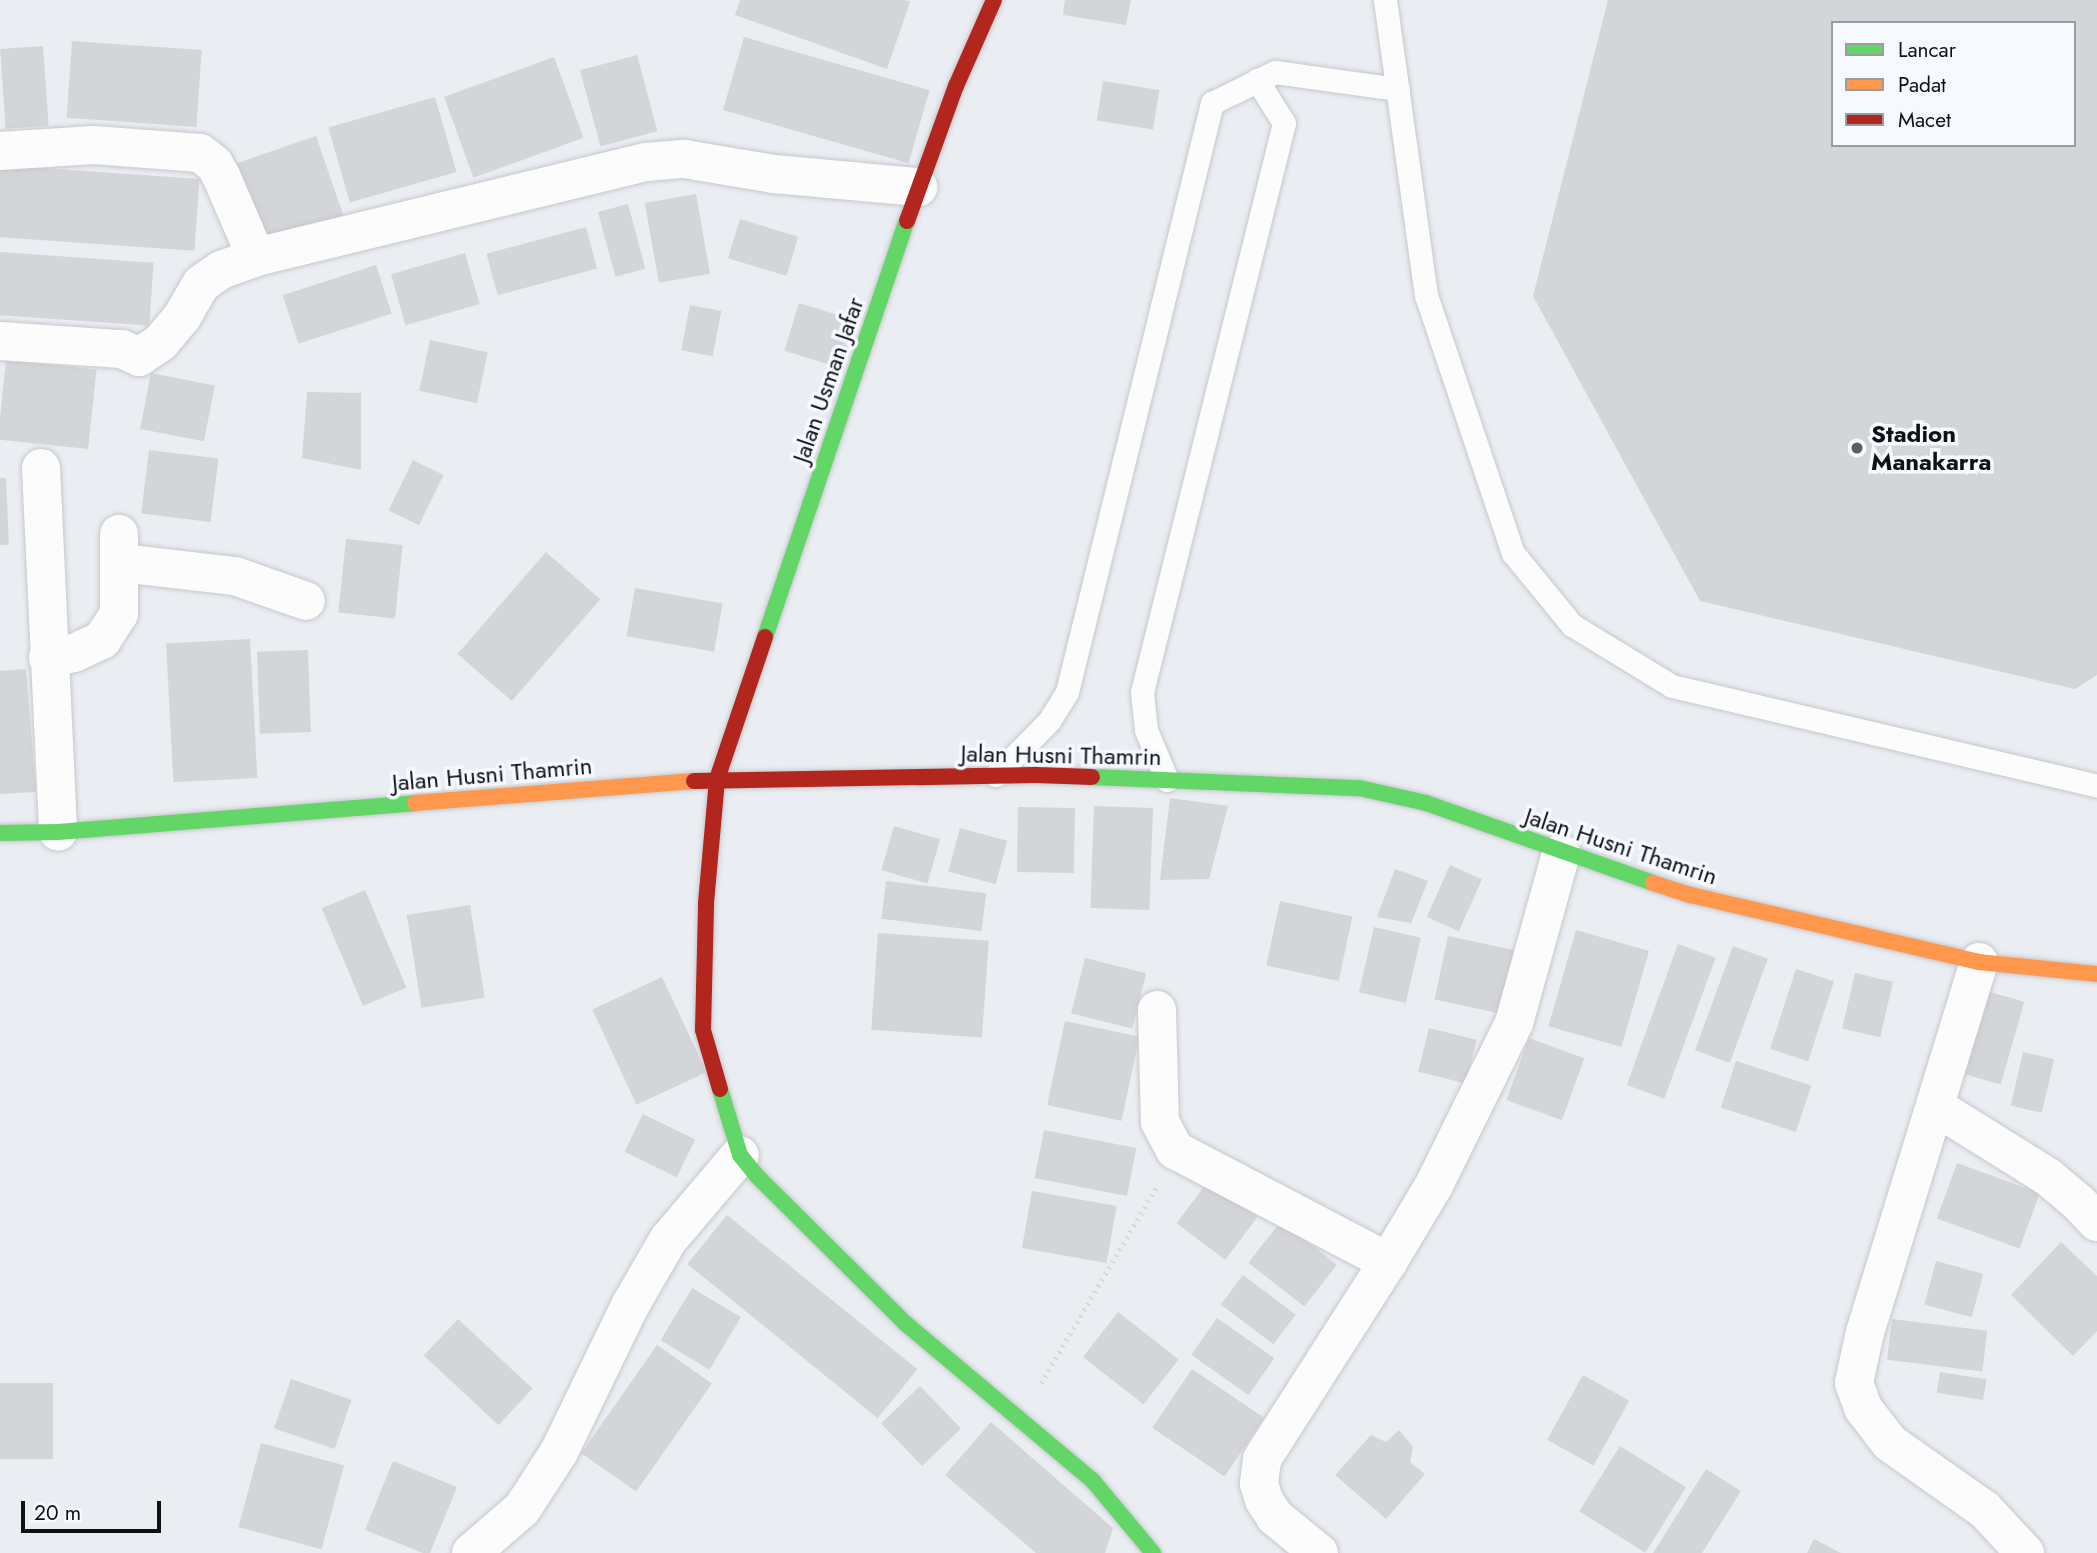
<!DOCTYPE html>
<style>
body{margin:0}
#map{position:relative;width:2097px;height:1553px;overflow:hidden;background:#eaedf2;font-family:Jost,sans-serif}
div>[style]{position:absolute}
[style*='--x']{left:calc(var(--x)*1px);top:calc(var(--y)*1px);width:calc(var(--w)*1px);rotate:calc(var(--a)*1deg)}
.building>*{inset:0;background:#d3d5d9;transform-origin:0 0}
.path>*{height:4.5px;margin-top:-2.25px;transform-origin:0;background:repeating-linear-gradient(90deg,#d6d8d9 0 2px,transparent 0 7px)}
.roads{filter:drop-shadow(0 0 2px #c6c8cc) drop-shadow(0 0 2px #c6c8cc)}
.lane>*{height:23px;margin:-11.5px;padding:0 11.5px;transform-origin:11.5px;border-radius:11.5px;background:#fcfcfd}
.street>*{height:38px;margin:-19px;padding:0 19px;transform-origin:19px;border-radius:19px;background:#fcfcfd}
.fast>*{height:16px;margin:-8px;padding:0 8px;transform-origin:8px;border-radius:8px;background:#63d668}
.slow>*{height:16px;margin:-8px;padding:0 8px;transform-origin:8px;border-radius:8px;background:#ff974d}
.jam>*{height:16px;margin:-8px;padding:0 8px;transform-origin:8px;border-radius:8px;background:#b3261e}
.dots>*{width:19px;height:19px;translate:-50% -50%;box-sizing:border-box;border:4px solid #f6f9ff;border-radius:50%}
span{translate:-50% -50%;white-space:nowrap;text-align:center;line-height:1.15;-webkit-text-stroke:7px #f6f9ff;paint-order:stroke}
.street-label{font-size:24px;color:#0f1114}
.poi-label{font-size:24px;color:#0f1114;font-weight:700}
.left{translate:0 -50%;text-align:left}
.legend{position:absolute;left:1831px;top:21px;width:245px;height:126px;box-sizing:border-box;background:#f6f9ff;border:2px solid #9a9ca1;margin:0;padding:9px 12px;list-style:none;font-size:21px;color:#0f1114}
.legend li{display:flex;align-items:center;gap:14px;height:35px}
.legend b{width:35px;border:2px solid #9a9ca1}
.scale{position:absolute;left:21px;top:1501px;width:140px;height:32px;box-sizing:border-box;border:4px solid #0f1114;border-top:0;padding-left:9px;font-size:21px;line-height:24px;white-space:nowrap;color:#0f1114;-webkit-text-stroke:5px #f6f9ff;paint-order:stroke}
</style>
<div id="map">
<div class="building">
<div style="clip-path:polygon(740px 0,905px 0,910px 2px,887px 69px,735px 15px)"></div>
<div style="clip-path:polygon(1065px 0,1131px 0,1126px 25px,1063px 15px)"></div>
<div style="clip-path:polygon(evenodd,1608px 0,2097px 0,2097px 675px,2075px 689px,1700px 601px,1533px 296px,1608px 0,1833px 23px,2074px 23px,2074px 145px,1833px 145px,1833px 23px)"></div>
<div style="left:744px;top:37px;width:193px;height:76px;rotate:16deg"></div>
<div style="left:72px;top:41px;width:130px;height:77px;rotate:4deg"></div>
<div style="left:43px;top:46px;width:80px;height:43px;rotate:86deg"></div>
<div style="left:637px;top:55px;width:79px;height:59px;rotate:75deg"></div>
<div style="left:554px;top:57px;width:86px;height:117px;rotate:70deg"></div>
<div style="left:1103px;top:81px;width:57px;height:40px;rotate:9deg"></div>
<div style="left:435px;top:97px;width:78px;height:111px;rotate:74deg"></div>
<div style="left:316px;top:136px;width:87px;height:85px;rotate:71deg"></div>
<div style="left:0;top:165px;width:200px;height:72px;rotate:4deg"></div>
<div style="left:696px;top:194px;width:81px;height:52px;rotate:80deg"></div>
<div style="left:628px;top:204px;width:67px;height:31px;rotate:75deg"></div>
<div style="left:740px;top:219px;width:61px;height:41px;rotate:17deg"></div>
<div style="left:586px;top:227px;width:43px;height:103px;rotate:75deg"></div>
<div style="left:0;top:252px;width:154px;height:63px;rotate:4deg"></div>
<div style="left:465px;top:253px;width:53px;height:77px;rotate:74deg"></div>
<div style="left:376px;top:265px;width:51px;height:98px;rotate:72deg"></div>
<div style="left:799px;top:303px;width:63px;height:50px;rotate:17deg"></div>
<div style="left:690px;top:305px;width:32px;height:46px;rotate:11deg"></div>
<div style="left:430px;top:340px;width:59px;height:52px;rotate:12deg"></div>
<div style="left:6px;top:360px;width:91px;height:80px;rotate:6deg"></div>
<div style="left:151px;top:373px;width:65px;height:57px;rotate:11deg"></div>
<div style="clip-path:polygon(307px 392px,361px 393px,361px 470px,302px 458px)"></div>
<div style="left:149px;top:450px;width:70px;height:64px;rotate:7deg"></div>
<div style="left:413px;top:460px;width:34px;height:56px;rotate:26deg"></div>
<div style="clip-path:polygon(0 478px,6px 478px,9px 545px,0 545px)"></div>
<div style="left:346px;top:539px;width:57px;height:74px;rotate:6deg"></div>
<div style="left:546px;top:552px;width:72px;height:135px;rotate:41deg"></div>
<div style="left:635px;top:588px;width:89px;height:49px;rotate:10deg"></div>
<div style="left:250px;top:639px;width:139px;height:84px;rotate:87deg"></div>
<div style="left:308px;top:650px;width:82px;height:51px;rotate:88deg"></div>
<div style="clip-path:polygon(26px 669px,36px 792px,0 794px,0 671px)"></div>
<div style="clip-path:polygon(1170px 798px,1228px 806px,1209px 879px,1160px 880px)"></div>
<div style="left:1094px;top:806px;width:59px;height:102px;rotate:2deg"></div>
<div style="left:1018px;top:807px;width:57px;height:65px;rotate:1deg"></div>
<div style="left:894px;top:826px;width:48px;height:46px;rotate:16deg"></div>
<div style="left:960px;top:828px;width:49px;height:45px;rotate:15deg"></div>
<div style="left:1450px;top:865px;width:35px;height:57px;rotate:24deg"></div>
<div style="clip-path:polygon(1395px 869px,1428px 881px,1411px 923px,1377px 917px)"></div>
<div style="left:886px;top:881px;width:101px;height:38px;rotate:7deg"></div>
<div style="left:365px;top:890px;width:106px;height:47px;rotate:67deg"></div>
<div style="left:1280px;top:901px;width:74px;height:66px;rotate:12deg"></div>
<div style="left:470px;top:905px;width:94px;height:64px;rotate:81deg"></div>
<div style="left:1374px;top:927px;width:48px;height:67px;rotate:13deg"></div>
<div style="left:1576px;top:930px;width:76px;height:100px;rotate:16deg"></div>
<div style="left:878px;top:933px;width:111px;height:97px;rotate:4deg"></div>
<div style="left:1448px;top:936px;width:73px;height:65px;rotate:12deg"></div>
<div style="left:1678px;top:944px;width:40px;height:150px;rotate:20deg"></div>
<div style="left:1733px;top:946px;width:37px;height:111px;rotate:20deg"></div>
<div style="left:1085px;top:958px;width:63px;height:57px;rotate:14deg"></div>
<div style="left:1796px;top:969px;width:40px;height:84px;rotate:18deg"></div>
<div style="left:1855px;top:973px;width:39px;height:57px;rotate:13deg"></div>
<div style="left:662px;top:977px;width:105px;height:77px;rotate:65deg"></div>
<div style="left:1983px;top:990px;width:43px;height:86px;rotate:16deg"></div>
<div style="left:1065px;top:1021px;width:76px;height:86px;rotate:12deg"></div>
<div style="left:1429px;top:1028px;width:49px;height:45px;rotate:14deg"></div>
<div style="left:1529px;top:1038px;width:59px;height:66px;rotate:20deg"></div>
<div style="left:2023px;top:1052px;width:32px;height:55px;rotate:13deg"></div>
<div style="left:1736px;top:1061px;width:79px;height:49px;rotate:18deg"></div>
<div style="left:643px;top:1114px;width:58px;height:42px;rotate:26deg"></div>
<div style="left:1044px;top:1130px;width:94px;height:49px;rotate:11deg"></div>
<div style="left:1957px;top:1163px;width:88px;height:59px;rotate:20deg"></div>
<div style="left:1209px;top:1180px;width:61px;height:54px;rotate:37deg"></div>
<div style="left:1032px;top:1191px;width:86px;height:58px;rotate:10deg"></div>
<div style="left:727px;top:1215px;width:245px;height:63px;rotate:39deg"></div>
<div style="left:1281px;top:1221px;width:71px;height:53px;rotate:38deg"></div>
<div style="clip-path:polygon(2061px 1242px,2097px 1276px,2097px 1331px,2073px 1356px,2011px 1295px)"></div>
<div style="left:1936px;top:1261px;width:49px;height:45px;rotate:15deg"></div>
<div style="left:1243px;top:1275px;width:66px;height:37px;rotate:37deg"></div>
<div style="left:692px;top:1288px;width:57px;height:61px;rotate:31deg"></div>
<div style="left:1118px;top:1312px;width:77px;height:57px;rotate:38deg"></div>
<div style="left:1217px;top:1318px;width:70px;height:45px;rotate:35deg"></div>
<div style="left:458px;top:1319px;width:102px;height:50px;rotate:43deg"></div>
<div style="left:1892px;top:1319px;width:96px;height:41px;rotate:7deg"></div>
<div style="left:657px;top:1345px;width:67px;height:132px;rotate:35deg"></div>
<div style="left:1192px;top:1369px;width:87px;height:71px;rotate:34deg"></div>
<div style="left:1940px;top:1372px;width:47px;height:21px;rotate:9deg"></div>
<div style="left:1583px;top:1375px;width:53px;height:74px;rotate:29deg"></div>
<div style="left:291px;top:1379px;width:64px;height:52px;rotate:19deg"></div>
<div style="left:0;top:1383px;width:53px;height:76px"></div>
<div style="left:920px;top:1386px;width:59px;height:54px;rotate:46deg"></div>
<div style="clip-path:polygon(991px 1422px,1113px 1528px,1105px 1553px,1036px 1553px,945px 1475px)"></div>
<div style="clip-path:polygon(1399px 1430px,1413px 1447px,1410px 1462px,1425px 1474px,1386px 1519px,1335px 1475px,1371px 1435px,1386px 1442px)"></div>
<div style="left:261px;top:1443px;width:86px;height:87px;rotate:15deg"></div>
<div style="left:1620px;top:1446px;width:78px;height:77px;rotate:32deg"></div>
<div style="clip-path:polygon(393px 1461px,457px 1487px,430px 1553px,423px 1553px,365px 1530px)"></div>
<div style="clip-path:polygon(1706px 1469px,1741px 1491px,1702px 1553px,1653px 1553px)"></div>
<div style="clip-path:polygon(1814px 1539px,1841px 1553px,1807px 1553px)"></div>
</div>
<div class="path">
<div style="--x:1041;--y:1383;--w:226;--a:-59.5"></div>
</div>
<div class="roads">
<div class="lane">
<div style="--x:1385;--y:0;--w:298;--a:82.1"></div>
<div style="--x:1426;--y:295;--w:272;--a:71.4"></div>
<div style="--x:1513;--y:553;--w:93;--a:50.7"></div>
<div style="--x:1572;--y:625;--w:117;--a:31.4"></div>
<div style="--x:1672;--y:686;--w:437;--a:13.2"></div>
<div style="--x:996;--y:775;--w:76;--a:-45.5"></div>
<div style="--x:1049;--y:721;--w:34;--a:-58"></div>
<div style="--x:1067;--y:692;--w:607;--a:-76.17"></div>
<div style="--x:1212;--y:103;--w:70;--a:-26.2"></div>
<div style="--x:1275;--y:72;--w:124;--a:7.9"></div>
<div style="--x:1167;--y:780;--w:54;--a:-112.8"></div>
<div style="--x:1146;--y:730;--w:38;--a:-96"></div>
<div style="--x:1142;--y:692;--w:586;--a:-75.99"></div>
<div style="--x:1284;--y:123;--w:51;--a:-122.1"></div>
</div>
<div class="street">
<div style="--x:0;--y:151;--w:94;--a:-3.7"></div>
<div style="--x:94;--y:145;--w:106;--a:4.3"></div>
<div style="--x:200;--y:153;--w:18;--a:38"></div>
<div style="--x:214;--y:164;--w:16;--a:60"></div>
<div style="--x:222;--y:178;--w:86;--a:66.7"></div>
<div style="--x:0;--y:341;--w:122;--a:3.8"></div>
<div style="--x:122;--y:349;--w:19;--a:25"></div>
<div style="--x:139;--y:357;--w:27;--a:-34"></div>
<div style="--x:161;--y:342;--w:33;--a:-50"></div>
<div style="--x:182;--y:317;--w:38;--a:-60"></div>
<div style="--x:201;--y:284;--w:24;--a:-35"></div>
<div style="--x:221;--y:270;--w:37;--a:-20"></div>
<div style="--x:256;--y:257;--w:402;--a:-13.7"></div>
<div style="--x:647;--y:162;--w:38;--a:-5"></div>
<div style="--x:685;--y:159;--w:90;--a:9.6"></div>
<div style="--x:774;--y:174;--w:145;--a:5.2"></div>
<div style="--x:41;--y:468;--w:364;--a:87.3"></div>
<div style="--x:121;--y:563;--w:115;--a:6.5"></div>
<div style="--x:235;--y:576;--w:75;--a:19.4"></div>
<div style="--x:48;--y:658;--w:26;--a:-11"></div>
<div style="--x:74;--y:653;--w:31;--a:-25"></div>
<div style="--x:102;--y:640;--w:31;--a:-57"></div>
<div style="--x:119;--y:614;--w:80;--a:-90"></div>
<div style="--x:1979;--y:962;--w:387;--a:107.1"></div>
<div style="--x:1865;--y:1332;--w:52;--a:102.2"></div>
<div style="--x:1854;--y:1383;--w:27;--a:70"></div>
<div style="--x:1863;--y:1408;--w:44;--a:52.4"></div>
<div style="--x:1890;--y:1443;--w:116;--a:35.2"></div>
<div style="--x:1985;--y:1510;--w:59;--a:47.1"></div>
<div style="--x:1157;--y:1010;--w:112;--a:88.5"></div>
<div style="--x:1160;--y:1122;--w:32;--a:62"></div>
<div style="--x:1175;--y:1150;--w:241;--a:27.7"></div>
<div style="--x:1388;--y:1262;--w:90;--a:-59.1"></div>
<div style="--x:1434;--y:1185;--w:181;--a:-63.7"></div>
<div style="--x:1514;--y:1023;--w:176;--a:-74.5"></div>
<div style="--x:1936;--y:1107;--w:132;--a:32"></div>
<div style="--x:2048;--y:1177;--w:40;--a:40"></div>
<div style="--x:2079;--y:1203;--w:26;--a:47"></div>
<div style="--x:471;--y:1553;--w:67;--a:-40.8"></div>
<div style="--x:522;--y:1509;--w:68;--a:-57"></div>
<div style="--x:559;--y:1452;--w:165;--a:-64.1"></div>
<div style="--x:631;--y:1304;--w:74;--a:-60"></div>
<div style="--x:668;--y:1240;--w:111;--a:-49.7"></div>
<div style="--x:1319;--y:1553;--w:57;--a:-140.7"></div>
<div style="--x:1275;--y:1517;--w:20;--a:-123"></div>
<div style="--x:1264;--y:1500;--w:17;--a:-107"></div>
<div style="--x:1259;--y:1484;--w:25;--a:-83"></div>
<div style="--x:1262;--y:1459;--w:234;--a:-57.4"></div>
</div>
<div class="fast">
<div style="--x:765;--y:637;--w:440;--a:-71.2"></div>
<div style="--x:1092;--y:777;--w:267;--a:2.4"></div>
<div style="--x:1359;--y:788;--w:69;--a:12.6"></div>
<div style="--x:1426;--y:803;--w:241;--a:19.4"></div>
<div style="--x:0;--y:833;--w:58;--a:-1"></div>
<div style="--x:58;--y:832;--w:358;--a:-4.6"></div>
<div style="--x:720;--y:1089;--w:69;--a:73.1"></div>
<div style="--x:740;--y:1155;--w:27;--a:51"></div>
<div style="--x:757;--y:1176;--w:209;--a:44.8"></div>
<div style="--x:905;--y:1323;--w:246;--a:40"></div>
<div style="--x:1093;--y:1481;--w:94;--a:50.2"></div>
</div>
<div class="slow">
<div style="--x:415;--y:803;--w:280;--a:-4.5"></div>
<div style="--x:1653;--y:883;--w:40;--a:18"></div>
<div style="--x:1691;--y:895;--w:296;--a:13.1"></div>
<div style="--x:1979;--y:962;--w:119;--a:5.8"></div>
</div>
<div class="jam">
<div style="--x:907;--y:221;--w:144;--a:-70.1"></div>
<div style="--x:956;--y:86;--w:94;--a:-66.2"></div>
<div style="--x:694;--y:781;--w:342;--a:-1"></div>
<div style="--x:1036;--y:775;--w:56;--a:2"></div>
<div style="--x:720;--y:1089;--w:61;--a:-106.1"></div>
<div style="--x:703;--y:1030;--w:127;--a:-88.6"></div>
<div style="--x:706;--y:903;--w:124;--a:-84.9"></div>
<div style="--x:717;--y:779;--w:150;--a:-71.3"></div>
</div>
</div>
<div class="dots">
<div style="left:1857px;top:448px;background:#5c5e62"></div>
</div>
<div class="street-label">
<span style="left:828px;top:380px;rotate:-71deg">Jalan Usman Jafar</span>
<span style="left:1061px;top:755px;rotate:1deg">Jalan Husni Thamrin</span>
<span style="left:492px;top:774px;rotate:-5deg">Jalan Husni Thamrin</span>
<span style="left:1621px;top:846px;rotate:18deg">Jalan Husni Thamrin</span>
</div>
<div class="poi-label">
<span class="left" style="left:1871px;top:448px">Stadion<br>Manakarra</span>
</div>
<ul class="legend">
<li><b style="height:9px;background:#63d668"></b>Lancar</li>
<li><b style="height:9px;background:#ff974d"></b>Padat</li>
<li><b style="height:9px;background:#b3261e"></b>Macet</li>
</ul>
<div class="scale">20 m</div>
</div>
